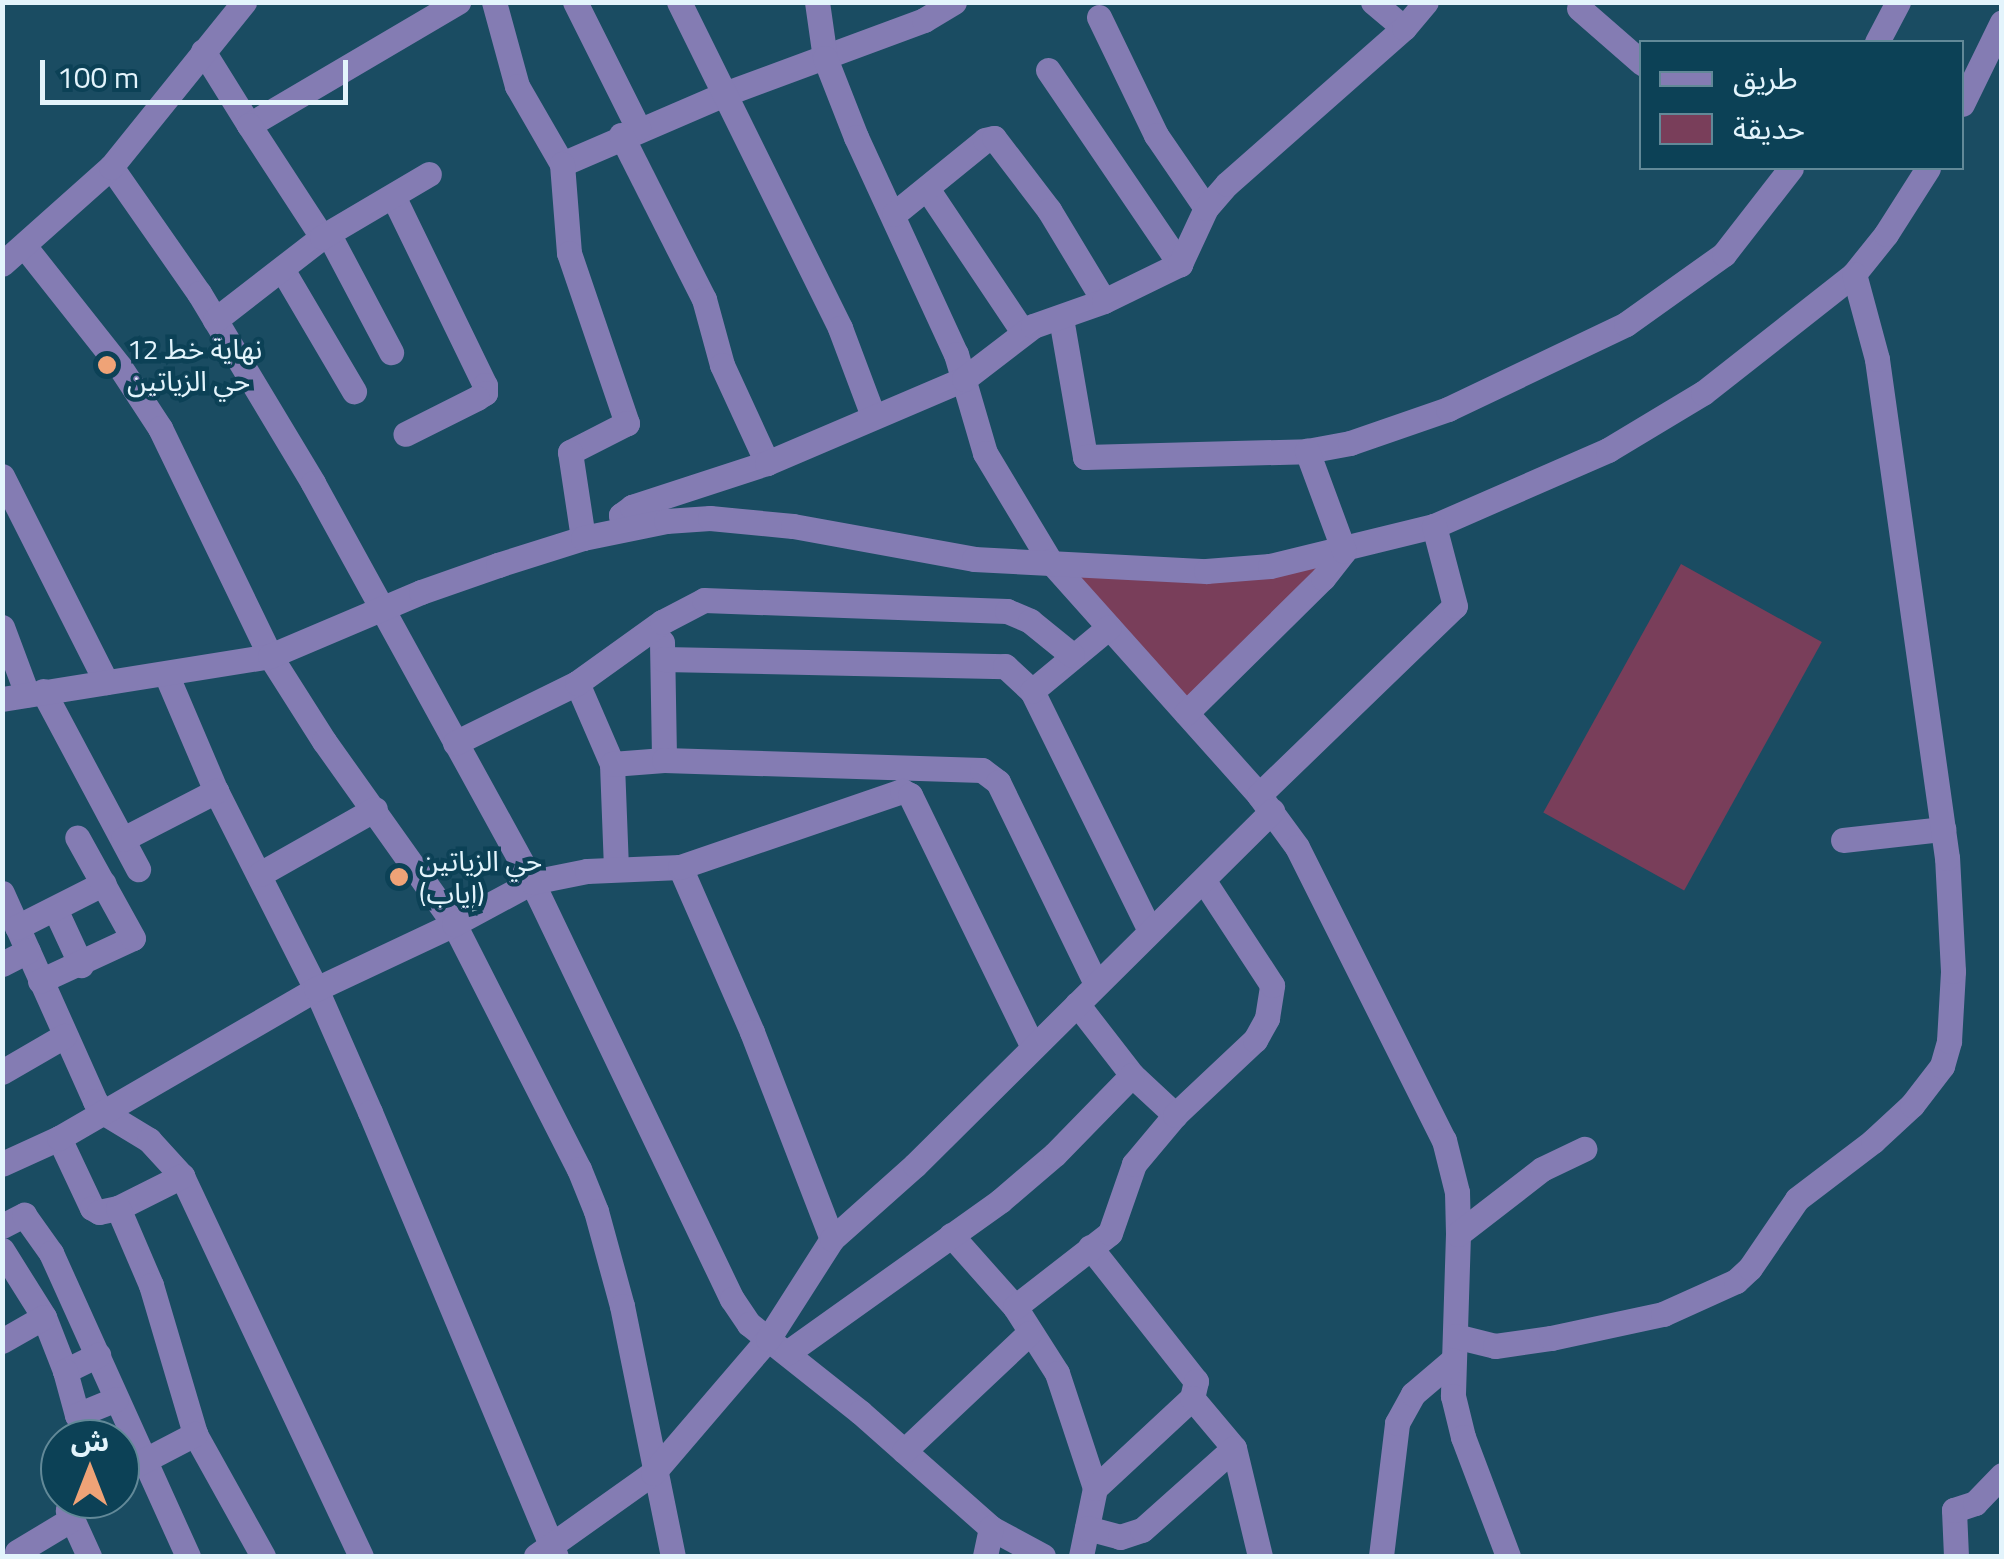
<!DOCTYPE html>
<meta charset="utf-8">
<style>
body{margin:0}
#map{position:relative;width:2004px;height:1559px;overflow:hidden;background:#1a4c62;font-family:"Titillium Web","Noto Sans Arabic",sans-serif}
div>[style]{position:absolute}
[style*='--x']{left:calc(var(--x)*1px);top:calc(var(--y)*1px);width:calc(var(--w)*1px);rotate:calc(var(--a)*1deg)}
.green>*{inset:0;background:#793e5a;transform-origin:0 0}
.minor>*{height:25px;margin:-12.5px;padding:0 12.5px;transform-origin:12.5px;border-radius:12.5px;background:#847cb3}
.dots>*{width:28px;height:28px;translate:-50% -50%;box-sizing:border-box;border:5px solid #0c4156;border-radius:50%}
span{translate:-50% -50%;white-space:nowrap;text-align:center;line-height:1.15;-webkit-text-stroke:9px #0c4156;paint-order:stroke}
.poi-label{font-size:28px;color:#e3f4fc}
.left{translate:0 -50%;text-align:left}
.frame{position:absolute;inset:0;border:5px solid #e3f4fc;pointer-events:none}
.legend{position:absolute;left:1639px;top:40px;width:325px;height:130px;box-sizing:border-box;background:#0c4156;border:2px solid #628998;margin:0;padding:12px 18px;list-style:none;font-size:30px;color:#e3f4fc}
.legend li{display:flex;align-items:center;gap:20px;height:50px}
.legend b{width:50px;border:2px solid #628998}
.north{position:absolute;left:40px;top:1419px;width:100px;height:100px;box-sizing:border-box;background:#0c4156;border:2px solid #628998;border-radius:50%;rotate:0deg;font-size:28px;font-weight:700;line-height:40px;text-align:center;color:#e3f4fc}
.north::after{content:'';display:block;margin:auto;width:35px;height:45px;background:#efa377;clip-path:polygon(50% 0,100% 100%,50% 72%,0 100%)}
.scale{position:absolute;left:40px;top:60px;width:308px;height:45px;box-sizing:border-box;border:5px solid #e3f4fc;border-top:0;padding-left:12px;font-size:30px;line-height:35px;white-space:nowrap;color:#e3f4fc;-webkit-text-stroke:8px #0c4156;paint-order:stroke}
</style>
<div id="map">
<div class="green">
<div style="clip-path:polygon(1329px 558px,1185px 701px,1070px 574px)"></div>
<div style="left:1681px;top:564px;width:161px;height:284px;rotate:29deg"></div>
</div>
<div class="minor">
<div style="--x:494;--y:2;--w:87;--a:74.7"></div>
<div style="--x:517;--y:86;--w:90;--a:60"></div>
<div style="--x:562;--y:164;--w:180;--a:-23.3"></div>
<div style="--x:727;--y:93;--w:210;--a:-20.3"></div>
<div style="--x:924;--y:20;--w:35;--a:-31"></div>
<div style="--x:575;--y:2;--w:141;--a:63.4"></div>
<div style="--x:679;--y:2;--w:364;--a:63.7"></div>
<div style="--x:840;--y:328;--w:94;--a:69.4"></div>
<div style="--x:817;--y:2;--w:57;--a:81.9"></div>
<div style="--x:825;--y:58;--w:85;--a:68.6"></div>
<div style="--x:856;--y:137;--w:239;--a:65.3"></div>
<div style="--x:956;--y:354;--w:103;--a:73.7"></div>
<div style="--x:985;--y:453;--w:126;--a:59"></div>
<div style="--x:1050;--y:561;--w:314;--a:48.2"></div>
<div style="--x:1259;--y:795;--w:64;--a:53.8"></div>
<div style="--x:1297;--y:847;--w:328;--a:63.4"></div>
<div style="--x:1444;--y:1140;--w:54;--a:76"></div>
<div style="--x:1457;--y:1192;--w:42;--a:88.6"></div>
<div style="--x:1458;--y:1234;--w:162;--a:91.8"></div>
<div style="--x:1453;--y:1396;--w:42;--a:76.3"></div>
<div style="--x:1463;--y:1437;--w:127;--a:69.3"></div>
<div style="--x:1373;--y:2;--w:40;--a:40"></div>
<div style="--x:1579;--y:8;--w:84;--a:41.1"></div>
<div style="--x:1099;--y:17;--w:131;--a:64.2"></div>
<div style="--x:1156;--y:135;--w:88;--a:55.6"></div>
<div style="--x:1877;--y:42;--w:45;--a:-62.3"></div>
<div style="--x:203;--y:51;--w:87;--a:58.1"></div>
<div style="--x:249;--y:125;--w:243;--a:-30.5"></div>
<div style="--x:1048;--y:70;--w:235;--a:55.8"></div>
<div style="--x:1962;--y:104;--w:91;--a:-64"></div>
<div style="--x:249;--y:125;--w:134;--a:56.9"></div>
<div style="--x:621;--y:135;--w:184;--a:63.2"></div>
<div style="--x:704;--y:299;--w:68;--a:74.7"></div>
<div style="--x:722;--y:365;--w:108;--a:65.3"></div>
<div style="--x:562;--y:164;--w:89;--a:85.5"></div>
<div style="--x:569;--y:253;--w:180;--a:71.2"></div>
<div style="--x:627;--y:423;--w:64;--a:153"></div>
<div style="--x:570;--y:452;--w:87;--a:81.4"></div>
<div style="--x:111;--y:167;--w:154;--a:55.1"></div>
<div style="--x:199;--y:293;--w:222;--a:59"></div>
<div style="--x:313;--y:483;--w:455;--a:61.2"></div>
<div style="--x:532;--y:882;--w:462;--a:64.4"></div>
<div style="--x:732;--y:1299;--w:30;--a:56"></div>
<div style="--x:749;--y:1324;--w:142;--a:38.4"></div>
<div style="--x:860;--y:1412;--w:175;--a:41.5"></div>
<div style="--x:991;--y:1528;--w:59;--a:28.3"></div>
<div style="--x:928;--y:190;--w:171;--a:56.2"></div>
<div style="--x:394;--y:198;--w:208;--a:64.1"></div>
<div style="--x:485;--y:385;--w:8;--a:90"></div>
<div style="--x:485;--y:393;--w:9;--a:148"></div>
<div style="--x:477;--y:398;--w:80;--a:153.4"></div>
<div style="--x:894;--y:214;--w:117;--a:-39.1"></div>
<div style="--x:985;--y:140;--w:9;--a:-13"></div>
<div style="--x:994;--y:138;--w:91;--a:52.6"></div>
<div style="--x:1049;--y:210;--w:106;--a:58.9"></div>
<div style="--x:328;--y:233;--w:135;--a:62.1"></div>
<div style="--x:25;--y:247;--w:153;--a:51.6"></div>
<div style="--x:120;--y:367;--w:73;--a:56.7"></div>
<div style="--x:160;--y:428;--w:253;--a:64.2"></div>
<div style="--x:270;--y:656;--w:101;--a:57.6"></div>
<div style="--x:324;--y:741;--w:224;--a:54.6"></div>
<div style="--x:454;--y:924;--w:275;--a:63"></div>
<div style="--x:579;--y:1169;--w:45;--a:68"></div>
<div style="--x:596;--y:1211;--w:98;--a:74.7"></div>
<div style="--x:622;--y:1306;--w:255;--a:78.5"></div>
<div style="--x:2;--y:264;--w:146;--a:-41.7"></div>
<div style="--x:111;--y:167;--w:212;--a:-51.1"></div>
<div style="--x:282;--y:269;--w:142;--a:59.5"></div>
<div style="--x:1061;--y:318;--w:141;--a:80.2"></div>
<div style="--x:1085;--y:457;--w:222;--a:-1.5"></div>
<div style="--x:1307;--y:451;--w:44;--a:-10.5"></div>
<div style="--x:1350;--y:443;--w:104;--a:-19.1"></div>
<div style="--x:1448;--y:409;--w:197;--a:-25.5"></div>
<div style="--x:1626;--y:324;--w:120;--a:-35.5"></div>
<div style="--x:1724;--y:254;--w:109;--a:-52.1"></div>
<div style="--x:215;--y:320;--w:135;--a:-37.8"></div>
<div style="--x:322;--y:237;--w:124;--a:-30.5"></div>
<div style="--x:2;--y:476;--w:231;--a:63.2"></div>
<div style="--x:623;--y:529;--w:14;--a:-98"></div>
<div style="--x:621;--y:515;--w:14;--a:-36"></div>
<div style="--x:632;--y:507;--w:142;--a:-18.1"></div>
<div style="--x:767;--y:463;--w:214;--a:-23.1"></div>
<div style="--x:964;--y:379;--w:87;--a:-37.5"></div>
<div style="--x:1033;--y:326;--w:75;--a:-19.4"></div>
<div style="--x:1104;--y:301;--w:85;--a:-26"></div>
<div style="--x:1180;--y:264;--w:62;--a:-65.1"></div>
<div style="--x:1206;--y:208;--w:32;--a:-49"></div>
<div style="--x:1227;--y:184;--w:236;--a:-41.4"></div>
<div style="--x:1404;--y:28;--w:34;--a:-50"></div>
<div style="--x:2;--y:627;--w:72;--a:69.5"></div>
<div style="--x:662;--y:642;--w:118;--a:89"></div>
<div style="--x:663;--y:659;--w:342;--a:1.2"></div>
<div style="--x:1005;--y:666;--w:37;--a:43"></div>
<div style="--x:1032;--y:691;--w:267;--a:63.8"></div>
<div style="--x:166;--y:674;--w:127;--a:66.9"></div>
<div style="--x:216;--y:791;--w:222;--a:63.2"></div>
<div style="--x:316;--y:989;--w:134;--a:66.3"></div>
<div style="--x:370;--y:1112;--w:481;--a:67.3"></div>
<div style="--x:577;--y:683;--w:88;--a:66.6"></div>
<div style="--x:612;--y:764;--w:104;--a:87.8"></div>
<div style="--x:43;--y:691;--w:202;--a:61.9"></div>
<div style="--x:1032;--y:691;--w:100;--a:-39.7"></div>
<div style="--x:2;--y:699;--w:271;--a:-9.1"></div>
<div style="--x:270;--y:656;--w:164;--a:-23"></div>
<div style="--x:421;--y:592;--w:82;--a:-19.3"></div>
<div style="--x:498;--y:565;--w:89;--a:-17.6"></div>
<div style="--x:583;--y:538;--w:85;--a:-11.6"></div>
<div style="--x:666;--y:521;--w:44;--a:-3.9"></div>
<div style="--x:710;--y:518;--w:83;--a:5.5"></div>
<div style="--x:793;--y:526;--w:184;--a:10.3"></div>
<div style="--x:974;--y:559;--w:232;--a:3"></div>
<div style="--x:1206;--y:571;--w:64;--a:-4.5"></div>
<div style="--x:1270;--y:566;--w:169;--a:-13.7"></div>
<div style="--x:1434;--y:526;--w:190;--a:-23.6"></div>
<div style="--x:1608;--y:450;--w:111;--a:-31"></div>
<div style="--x:1703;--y:393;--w:192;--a:-38.2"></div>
<div style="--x:1854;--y:274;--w:51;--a:-51.3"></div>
<div style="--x:1886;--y:234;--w:78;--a:-57.5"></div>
<div style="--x:1186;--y:713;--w:192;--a:-44.6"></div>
<div style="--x:1323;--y:578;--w:34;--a:-52"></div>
<div style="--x:1344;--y:551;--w:107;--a:-110.3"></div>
<div style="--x:455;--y:743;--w:136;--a:-26.2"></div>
<div style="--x:577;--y:683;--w:105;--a:-35.7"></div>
<div style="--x:662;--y:622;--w:47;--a:-27.6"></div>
<div style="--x:704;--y:600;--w:303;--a:2.1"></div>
<div style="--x:1007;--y:611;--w:25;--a:23"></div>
<div style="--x:1030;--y:621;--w:54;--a:39"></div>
<div style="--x:612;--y:764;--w:52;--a:-4.4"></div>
<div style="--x:664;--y:760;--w:318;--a:1.8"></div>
<div style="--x:982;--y:770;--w:20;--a:37"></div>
<div style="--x:998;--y:782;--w:225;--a:64.1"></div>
<div style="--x:1259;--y:795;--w:272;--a:-44"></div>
<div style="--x:1455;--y:606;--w:83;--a:-104.7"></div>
<div style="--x:123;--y:839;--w:105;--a:-27.3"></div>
<div style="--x:1843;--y:840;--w:101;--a:-6.3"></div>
<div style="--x:680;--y:867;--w:180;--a:66.4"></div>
<div style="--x:752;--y:1032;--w:222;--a:68.9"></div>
<div style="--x:260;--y:874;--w:132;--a:-29.5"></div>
<div style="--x:2;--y:893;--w:228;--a:65.9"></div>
<div style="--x:95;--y:1101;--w:14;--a:54"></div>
<div style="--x:103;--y:1112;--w:54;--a:31.3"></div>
<div style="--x:149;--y:1140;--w:49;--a:47.5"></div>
<div style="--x:182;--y:1176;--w:420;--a:64.8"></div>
<div style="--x:55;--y:909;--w:62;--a:65.1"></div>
<div style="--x:17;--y:927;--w:97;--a:-26.8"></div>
<div style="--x:2;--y:964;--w:29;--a:-27"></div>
<div style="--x:40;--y:981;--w:102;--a:-24.8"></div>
<div style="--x:133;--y:938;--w:115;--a:-119"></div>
<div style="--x:1077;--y:1004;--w:90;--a:52.2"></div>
<div style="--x:1132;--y:1075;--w:59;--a:42.9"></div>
<div style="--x:2;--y:1072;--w:72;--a:-30.1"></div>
<div style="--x:59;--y:1138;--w:77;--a:64.8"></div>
<div style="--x:92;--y:1208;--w:8;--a:30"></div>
<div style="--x:99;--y:1212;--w:19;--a:-12"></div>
<div style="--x:118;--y:1208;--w:72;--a:-26.6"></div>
<div style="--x:2;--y:1164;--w:63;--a:-24.5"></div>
<div style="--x:59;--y:1138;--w:297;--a:-30.1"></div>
<div style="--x:316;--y:989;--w:153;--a:-25.2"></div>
<div style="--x:454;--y:924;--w:89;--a:-28.3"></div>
<div style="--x:532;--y:882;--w:56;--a:-11.3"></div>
<div style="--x:587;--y:871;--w:93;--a:-2.5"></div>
<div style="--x:680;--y:867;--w:235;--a:-18.9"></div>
<div style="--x:902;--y:791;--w:9;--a:27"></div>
<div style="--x:910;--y:795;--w:280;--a:64"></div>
<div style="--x:118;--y:1208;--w:84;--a:66.8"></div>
<div style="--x:151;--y:1285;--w:155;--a:73.5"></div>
<div style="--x:195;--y:1434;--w:140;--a:60.9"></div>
<div style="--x:2;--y:1226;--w:25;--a:-27"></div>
<div style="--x:24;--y:1215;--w:47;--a:54.6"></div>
<div style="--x:51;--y:1253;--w:333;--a:65.7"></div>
<div style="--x:1458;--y:1234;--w:106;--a:-37.7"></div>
<div style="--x:1542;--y:1169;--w:47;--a:-25.5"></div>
<div style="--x:951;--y:1235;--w:96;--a:48.4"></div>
<div style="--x:1015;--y:1307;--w:78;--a:57.5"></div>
<div style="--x:1057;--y:1373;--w:121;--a:71.7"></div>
<div style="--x:1095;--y:1488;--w:69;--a:101.6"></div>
<div style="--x:1090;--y:1247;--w:171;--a:51.7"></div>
<div style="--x:1196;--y:1381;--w:17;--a:103"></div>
<div style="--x:1192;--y:1398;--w:132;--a:137.1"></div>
<div style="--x:2;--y:1250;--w:79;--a:57.9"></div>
<div style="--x:44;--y:1317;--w:58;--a:68.7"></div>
<div style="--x:65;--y:1371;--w:37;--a:-26"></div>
<div style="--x:1015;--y:1307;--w:120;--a:-37.9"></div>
<div style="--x:1110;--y:1233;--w:73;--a:-70.8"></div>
<div style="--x:1134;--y:1164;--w:64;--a:-50.1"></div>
<div style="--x:1175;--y:1115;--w:110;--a:-43.2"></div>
<div style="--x:1255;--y:1040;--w:25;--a:-61"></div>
<div style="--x:1267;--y:1018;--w:33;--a:-81"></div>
<div style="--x:1272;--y:985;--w:124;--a:-123.2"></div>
<div style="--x:1455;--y:1336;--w:41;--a:14"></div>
<div style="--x:1495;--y:1346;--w:57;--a:-8.1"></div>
<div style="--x:1551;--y:1338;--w:115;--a:-12.1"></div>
<div style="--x:1663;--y:1314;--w:80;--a:-24.3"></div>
<div style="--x:1736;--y:1281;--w:19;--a:-43"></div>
<div style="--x:1750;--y:1268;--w:83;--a:-55.7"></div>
<div style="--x:1797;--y:1199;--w:96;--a:-37.3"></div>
<div style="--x:1873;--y:1141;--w:53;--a:-42.7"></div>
<div style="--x:1912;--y:1105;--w:49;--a:-52.4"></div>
<div style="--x:1942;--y:1066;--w:26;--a:-74"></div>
<div style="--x:1949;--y:1041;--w:70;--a:-86.7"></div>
<div style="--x:1953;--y:971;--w:113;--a:-93"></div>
<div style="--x:1947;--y:858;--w:504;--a:-97.99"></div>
<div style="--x:1877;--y:359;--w:88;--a:-105.1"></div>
<div style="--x:2;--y:1341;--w:48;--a:-29.7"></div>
<div style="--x:787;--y:1353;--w:262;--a:-35.5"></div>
<div style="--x:1000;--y:1201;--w:72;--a:-40.5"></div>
<div style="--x:1055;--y:1154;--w:110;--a:-45.7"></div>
<div style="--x:65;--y:1371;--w:46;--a:74.7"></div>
<div style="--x:77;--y:1415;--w:42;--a:-22.3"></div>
<div style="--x:1192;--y:1398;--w:65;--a:50"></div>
<div style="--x:1234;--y:1448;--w:111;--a:76.5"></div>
<div style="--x:904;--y:1451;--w:172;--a:-43.3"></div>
<div style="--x:120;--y:1473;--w:85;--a:-27.5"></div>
<div style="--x:76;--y:1499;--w:14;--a:126"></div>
<div style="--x:68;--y:1510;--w:51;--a:65.5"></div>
<div style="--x:1087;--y:1528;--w:34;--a:15"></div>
<div style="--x:1120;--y:1537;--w:23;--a:-18"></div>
<div style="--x:1142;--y:1530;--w:123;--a:-41.7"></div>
<div style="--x:17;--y:1552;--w:64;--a:-31"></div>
<div style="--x:536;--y:1556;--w:143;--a:-35.4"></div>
<div style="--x:653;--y:1473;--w:177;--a:-49.4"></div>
<div style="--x:768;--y:1339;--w:119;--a:-57.4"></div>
<div style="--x:832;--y:1239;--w:111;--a:-41.7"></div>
<div style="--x:915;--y:1165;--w:503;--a:-44.76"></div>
<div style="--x:985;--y:1556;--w:29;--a:-78"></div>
<div style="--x:1381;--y:1556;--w:134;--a:-83.1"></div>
<div style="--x:1397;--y:1423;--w:33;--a:-61"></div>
<div style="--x:1413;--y:1394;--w:52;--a:-40.4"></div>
<div style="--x:1956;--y:1556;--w:46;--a:-92.5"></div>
<div style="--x:1954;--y:1510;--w:22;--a:-18"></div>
<div style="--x:1975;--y:1503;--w:39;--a:-46"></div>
</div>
<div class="dots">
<div style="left:107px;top:365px;background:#efa377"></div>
<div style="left:399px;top:877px;background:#efa377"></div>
</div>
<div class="poi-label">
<span class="left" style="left:127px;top:365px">نهاية خط 12<br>حي الزياتين</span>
<span class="left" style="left:419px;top:877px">حي الزياتين<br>(إياب)</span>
</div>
<div class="frame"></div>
<ul class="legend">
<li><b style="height:12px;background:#847cb3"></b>طريق</li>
<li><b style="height:28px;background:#793e5a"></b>حديقة</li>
</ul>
<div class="north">ش</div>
<div class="scale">100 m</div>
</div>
